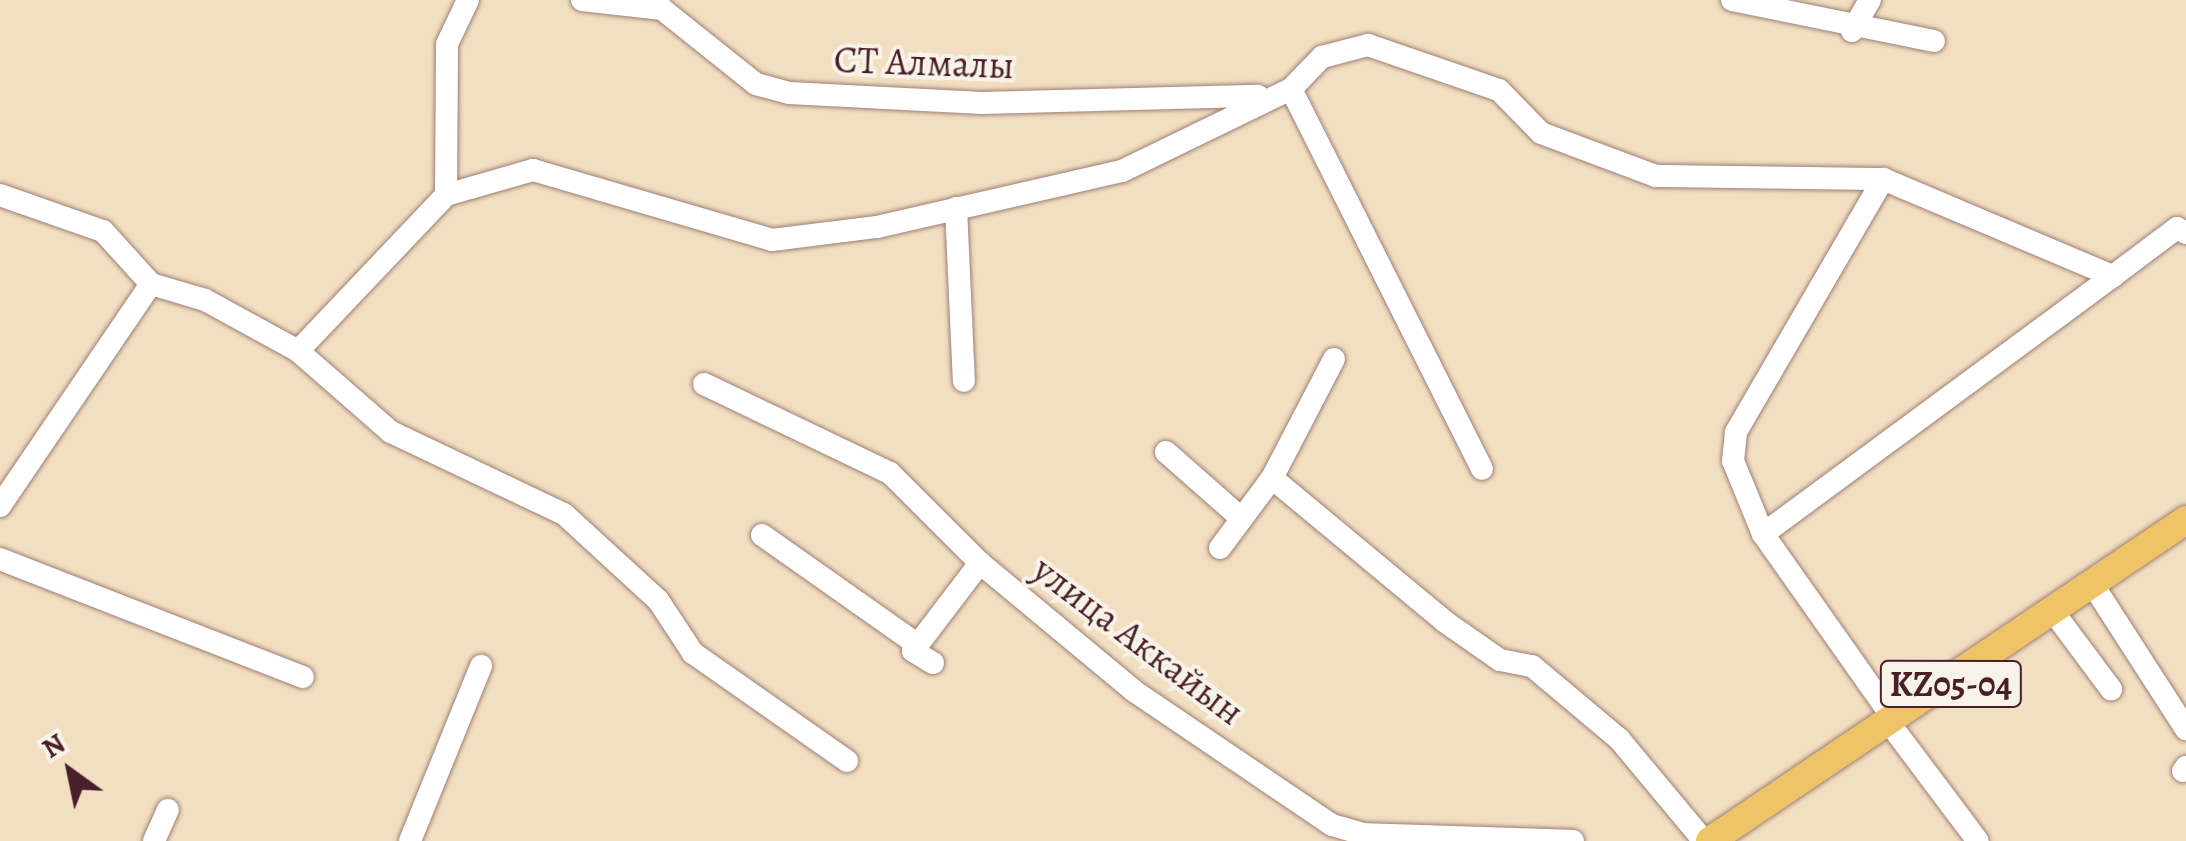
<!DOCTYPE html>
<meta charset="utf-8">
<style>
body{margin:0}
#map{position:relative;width:2186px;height:841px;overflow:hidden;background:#f2dfc1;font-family:Alegreya,serif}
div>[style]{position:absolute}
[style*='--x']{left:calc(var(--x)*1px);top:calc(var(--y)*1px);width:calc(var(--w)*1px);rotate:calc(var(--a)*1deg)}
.roads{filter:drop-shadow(0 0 2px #9e7f76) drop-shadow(0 0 2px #9e7f76)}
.minor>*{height:22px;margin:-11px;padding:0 11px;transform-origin:11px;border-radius:11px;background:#fff}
.major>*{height:28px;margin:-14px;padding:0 14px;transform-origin:14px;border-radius:14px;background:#efc469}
span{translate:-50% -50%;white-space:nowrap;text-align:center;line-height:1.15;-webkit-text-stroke:8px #f7f3e8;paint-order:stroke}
.shield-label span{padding:2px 8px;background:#f7f3e8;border:2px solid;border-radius:8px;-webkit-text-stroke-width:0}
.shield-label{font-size:35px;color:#4a1f2b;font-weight:700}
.street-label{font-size:38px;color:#4a1f2b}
.north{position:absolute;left:20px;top:721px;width:100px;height:100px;-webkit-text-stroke:8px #f7f3e8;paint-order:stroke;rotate:327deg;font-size:28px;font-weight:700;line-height:40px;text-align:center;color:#4a1f2b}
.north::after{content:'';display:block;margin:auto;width:35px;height:45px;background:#4a1f2b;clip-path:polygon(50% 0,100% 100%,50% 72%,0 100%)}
</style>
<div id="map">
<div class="roads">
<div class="minor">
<div style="--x:582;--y:0;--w:81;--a:6.4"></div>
<div style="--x:662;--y:9;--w:120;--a:38.6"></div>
<div style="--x:756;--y:84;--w:34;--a:15"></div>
<div style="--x:789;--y:93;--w:193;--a:3"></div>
<div style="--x:982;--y:103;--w:276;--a:-1.5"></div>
<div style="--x:1732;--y:0;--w:206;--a:11.5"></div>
<div style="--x:1852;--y:31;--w:36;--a:-60"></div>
<div style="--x:1291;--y:89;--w:425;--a:63.3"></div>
<div style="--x:0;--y:195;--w:109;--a:19.3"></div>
<div style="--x:103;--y:231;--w:72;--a:47.8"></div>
<div style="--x:151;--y:284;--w:56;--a:16.5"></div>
<div style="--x:205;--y:300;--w:106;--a:28.7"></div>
<div style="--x:298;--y:351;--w:123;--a:41.1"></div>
<div style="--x:391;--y:432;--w:191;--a:25.4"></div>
<div style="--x:564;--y:514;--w:127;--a:42.5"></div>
<div style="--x:658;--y:600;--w:64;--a:56.6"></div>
<div style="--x:693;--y:653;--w:188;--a:35"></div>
<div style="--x:446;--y:195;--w:91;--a:-16"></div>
<div style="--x:533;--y:170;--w:249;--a:16.3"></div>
<div style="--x:772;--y:240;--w:106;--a:-7.1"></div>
<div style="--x:877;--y:227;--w:251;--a:-12.9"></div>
<div style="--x:1122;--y:171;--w:188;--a:-25.9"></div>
<div style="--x:1291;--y:89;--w:45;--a:-45.9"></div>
<div style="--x:1322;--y:57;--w:48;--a:-14.6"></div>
<div style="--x:1368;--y:45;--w:139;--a:19"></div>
<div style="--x:1499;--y:90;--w:60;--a:45.7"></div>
<div style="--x:1541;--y:133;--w:123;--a:20.5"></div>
<div style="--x:1656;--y:176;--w:227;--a:0.8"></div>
<div style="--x:1883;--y:179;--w:250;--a:22.9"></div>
<div style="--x:2113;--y:276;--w:80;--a:-36.9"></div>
<div style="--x:2177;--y:228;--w:10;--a:29"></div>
<div style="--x:956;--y:208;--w:173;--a:87.4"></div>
<div style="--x:298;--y:351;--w:215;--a:-46.5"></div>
<div style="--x:446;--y:195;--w:151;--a:-89.6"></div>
<div style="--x:447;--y:44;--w:49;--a:-64.5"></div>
<div style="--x:1334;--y:359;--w:134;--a:117.5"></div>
<div style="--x:1272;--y:478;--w:224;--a:39.7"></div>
<div style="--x:1444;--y:621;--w:68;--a:34.9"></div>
<div style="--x:1500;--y:660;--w:33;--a:11"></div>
<div style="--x:1532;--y:666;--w:114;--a:40"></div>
<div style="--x:1619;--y:739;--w:133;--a:50.2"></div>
<div style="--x:704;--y:384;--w:206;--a:25.6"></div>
<div style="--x:890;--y:473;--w:127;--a:45"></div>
<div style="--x:980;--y:563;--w:200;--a:39.7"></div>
<div style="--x:1134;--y:691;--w:239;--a:34.1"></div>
<div style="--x:1332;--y:825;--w:32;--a:16"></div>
<div style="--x:1363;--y:834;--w:210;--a:1.9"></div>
<div style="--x:1166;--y:452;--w:101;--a:41.4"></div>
<div style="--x:0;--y:506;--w:268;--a:-55.8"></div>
<div style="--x:1763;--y:534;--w:79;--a:-112.3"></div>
<div style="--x:1733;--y:461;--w:29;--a:-84"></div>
<div style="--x:1736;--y:432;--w:293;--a:-59.8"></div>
<div style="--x:762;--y:535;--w:191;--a:35.2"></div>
<div style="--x:1220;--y:548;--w:87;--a:-53.4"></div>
<div style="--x:0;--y:559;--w:325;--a:21.3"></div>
<div style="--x:2095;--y:588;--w:168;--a:57.2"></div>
<div style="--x:2055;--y:614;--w:94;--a:53.3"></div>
<div style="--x:933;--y:663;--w:23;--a:-149"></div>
<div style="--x:913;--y:651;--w:111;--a:-52.7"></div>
<div style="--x:1895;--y:721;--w:229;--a:-125.2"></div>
<div style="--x:1763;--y:534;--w:435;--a:-36.4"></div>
<div style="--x:1890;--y:724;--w:146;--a:53.1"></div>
<div style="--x:2183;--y:771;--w:5;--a:-53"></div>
<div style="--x:154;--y:841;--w:34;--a:-66"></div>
<div style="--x:410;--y:841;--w:189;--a:-67.9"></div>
</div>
<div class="major">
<div style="--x:1710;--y:841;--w:574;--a:-33.99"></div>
</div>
</div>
<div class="shield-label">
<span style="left:1951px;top:684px">KZ05-04</span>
</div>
<div class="street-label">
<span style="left:924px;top:63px;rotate:2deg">СТ Алмалы</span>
<span style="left:1138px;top:641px;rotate:37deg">улица Аккайын</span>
</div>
<div class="north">N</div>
</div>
